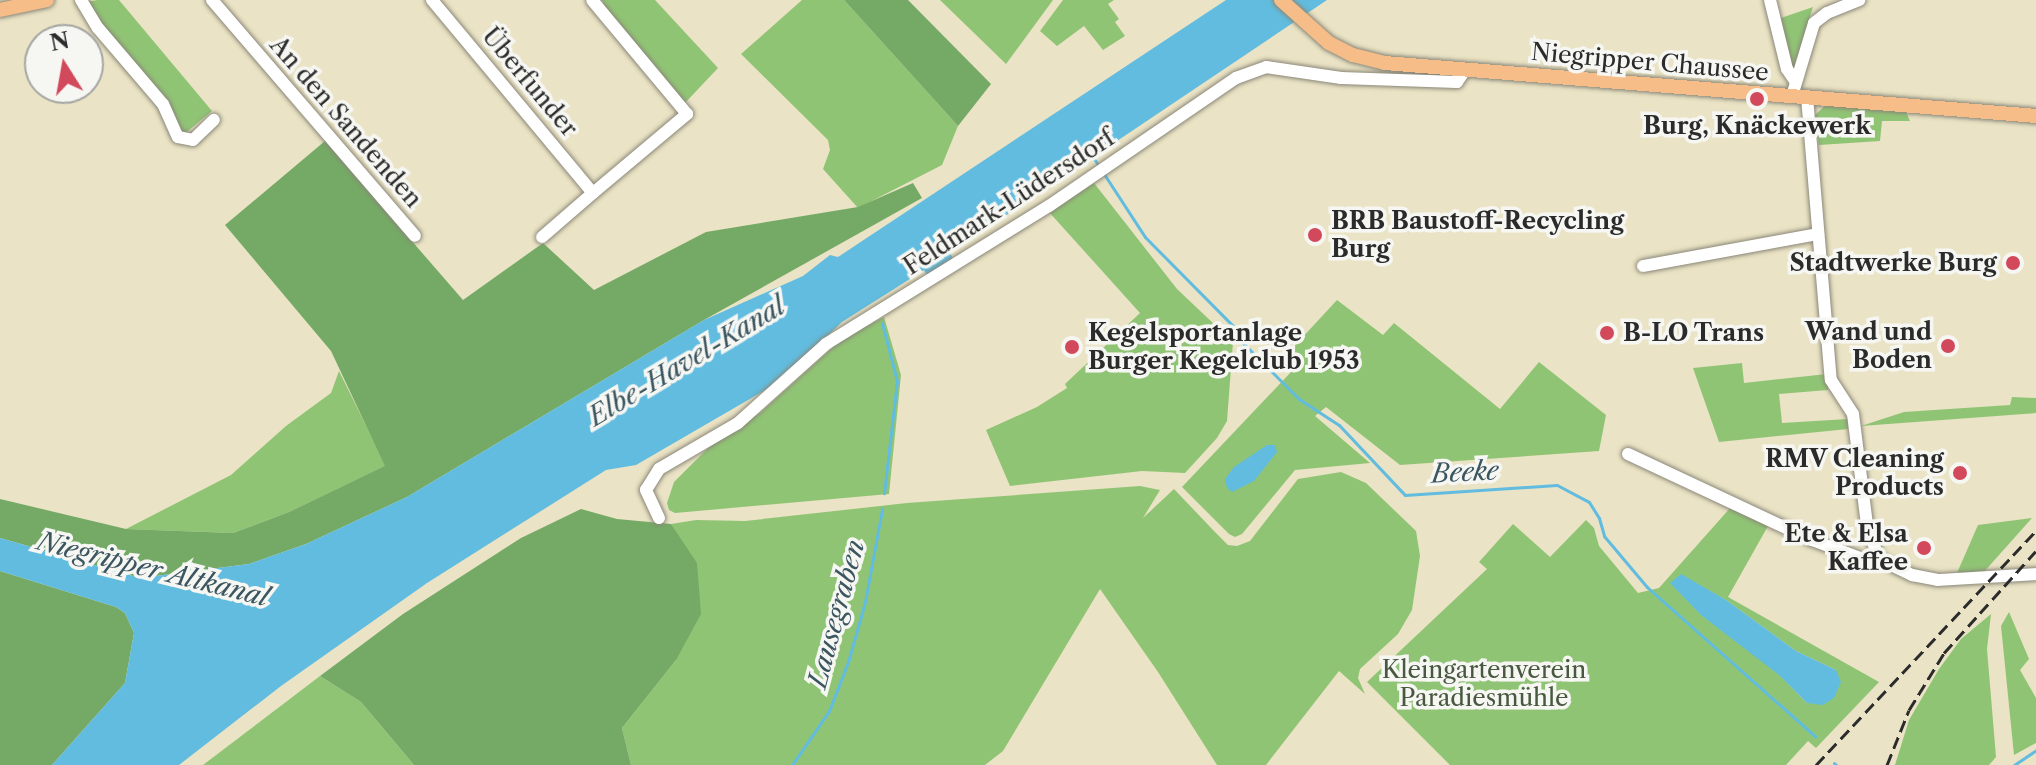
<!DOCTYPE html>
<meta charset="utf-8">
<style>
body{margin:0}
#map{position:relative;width:2036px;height:765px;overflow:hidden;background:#eae3c5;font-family:"Libre Caslon Text",serif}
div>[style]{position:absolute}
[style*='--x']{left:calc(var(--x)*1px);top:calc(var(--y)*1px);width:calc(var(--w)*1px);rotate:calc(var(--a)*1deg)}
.green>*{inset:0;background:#90c475}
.forest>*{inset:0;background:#74aa66}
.water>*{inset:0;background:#61bcdf}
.stream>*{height:3px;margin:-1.5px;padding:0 1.5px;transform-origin:1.5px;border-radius:1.5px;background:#61bcdf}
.roads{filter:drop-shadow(0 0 2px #8a8778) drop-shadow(0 0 2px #8a8778)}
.minor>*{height:12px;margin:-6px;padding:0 6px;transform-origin:6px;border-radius:6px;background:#fff}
.major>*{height:14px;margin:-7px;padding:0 7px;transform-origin:7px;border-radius:7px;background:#f7bd88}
.rail>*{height:3px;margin-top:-1.5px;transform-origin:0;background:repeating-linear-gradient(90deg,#2b2b2b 0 12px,transparent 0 18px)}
.dots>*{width:22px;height:22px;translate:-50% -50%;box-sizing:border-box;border:4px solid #f6f6f2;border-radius:50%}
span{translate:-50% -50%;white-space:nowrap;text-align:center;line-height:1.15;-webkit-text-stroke:7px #f6f6f2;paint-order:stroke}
.street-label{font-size:24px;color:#2b2b2b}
.poi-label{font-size:24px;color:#2b2b2b;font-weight:700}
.left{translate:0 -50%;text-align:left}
.right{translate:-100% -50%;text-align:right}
.park-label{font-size:24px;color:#495941}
.water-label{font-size:26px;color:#3b5661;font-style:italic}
.north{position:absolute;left:24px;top:24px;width:80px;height:80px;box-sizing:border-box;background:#f6f6f2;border:2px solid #a5a5a2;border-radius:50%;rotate:349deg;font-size:22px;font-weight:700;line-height:32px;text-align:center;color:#2b2b2b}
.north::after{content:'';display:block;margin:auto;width:28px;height:36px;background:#d1495b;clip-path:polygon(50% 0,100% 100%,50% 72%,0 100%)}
</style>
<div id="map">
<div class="green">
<div style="clip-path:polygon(97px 0,119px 0,212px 111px,183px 135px,103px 29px,87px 2px)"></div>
<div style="clip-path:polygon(602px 0,655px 0,718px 68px,684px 104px,606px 9px)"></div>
<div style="clip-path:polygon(802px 0,844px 0,958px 126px,942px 165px,858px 208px,823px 169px,830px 150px,828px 140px,741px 54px)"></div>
<div style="clip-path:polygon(940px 0,1053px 0,1006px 64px)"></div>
<div style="clip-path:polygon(1063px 0,1114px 0,1108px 4px,1119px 19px,1115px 22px,1125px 36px,1103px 50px,1084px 26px,1057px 46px,1040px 31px)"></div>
<div style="clip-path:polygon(1813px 7px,1793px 70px,1778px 19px)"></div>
<div style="clip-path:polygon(1827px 104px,1905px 110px,1910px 121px,1882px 121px,1880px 141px,1819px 145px,1815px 115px)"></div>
<div style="clip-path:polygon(1094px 183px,1177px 289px,1233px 342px,1227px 421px,1217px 438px,1185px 473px,1142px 471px,1010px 486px,986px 430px,1037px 407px,1067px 388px,1065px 384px,1140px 313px,1049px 212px)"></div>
<div style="clip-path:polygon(1337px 300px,1383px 335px,1394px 323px,1500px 409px,1539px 362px,1606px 415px,1599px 451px,1400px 465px,1326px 407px,1315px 416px,1370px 463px,1295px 470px,1242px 534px,1235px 537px,1229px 534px,1182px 487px,1291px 372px,1277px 365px)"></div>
<div style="clip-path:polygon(884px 317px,901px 375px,889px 494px,675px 513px,669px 510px,667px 503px,674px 482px,712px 444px,760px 413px,841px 340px)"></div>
<div style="clip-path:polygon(1742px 363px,1744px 383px,1827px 374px,1828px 390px,1779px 394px,1782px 423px,1848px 419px,1848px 429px,1719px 442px,1693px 368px)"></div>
<div style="clip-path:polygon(339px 371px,386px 466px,289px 512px,233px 533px,126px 529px,231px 475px,286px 426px,331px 393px)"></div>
<div style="clip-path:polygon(2012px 397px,2036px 398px,2036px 413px,1861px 426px,1904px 412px,2010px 405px)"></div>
<div style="clip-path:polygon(1341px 472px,1366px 483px,1416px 531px,1420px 556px,1412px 610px,1398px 634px,1360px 669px,1358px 678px,1365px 694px,1339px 671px,1266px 765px,1217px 765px,1158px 672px,1100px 589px,1003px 751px,985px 765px,631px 765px,622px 728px,676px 660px,674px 530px,671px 524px,696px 520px,745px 521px,907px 503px,1140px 486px,1160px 490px,1143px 518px,1174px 489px,1214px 531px,1228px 545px,1237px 546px,1250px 541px,1298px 479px)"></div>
<div style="clip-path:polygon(evenodd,1731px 507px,1768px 526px,1728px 597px,1879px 682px,1816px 748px,1808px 741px,1786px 765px,1450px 765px,1367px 682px,1487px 569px,1479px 562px,1513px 524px,1550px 557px,1586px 520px,1594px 528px,1599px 546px,1638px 593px,1659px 588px,1731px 507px,1681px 575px,1726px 600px,1796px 651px,1836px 670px,1807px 703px,1681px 575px)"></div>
<div style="clip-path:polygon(2032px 518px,1983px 573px,1957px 573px,1978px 525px)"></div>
<div style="clip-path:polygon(2009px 612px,2029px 659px,2020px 670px,2036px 698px,2036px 743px,2014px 755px,2001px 626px)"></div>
<div style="clip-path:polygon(1991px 614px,1987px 649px,1996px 757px,1989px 765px,1895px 765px,1909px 720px,1939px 669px,1961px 639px)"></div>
<div style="clip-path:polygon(320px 676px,361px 702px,414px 765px,203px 765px)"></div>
</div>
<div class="forest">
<div style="clip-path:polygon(844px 0,908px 0,991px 84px,958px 126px)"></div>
<div style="clip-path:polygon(325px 141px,463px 300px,543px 243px,594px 290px,706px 232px,858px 207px,913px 183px,922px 198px,704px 320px,407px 497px,306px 544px,249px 564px,140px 578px,0 538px,0 499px,126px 529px,233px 533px,289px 512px,385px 466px,331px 351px,225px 225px)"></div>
<div style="clip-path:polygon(581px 509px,617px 519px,671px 524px,697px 563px,701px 614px,676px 660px,622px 728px,631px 765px,414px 765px,361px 702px,320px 676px,403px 614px,521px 538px)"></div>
<div style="clip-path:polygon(0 571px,116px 607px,125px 613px,134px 633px,125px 683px,52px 765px,0 765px)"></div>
</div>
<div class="water">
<div style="clip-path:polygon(1226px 0,1327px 0,950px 253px,953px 258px,927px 275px,924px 270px,842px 322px,779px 382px,636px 465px,606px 470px,427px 583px,281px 686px,179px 765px,52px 765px,125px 683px,134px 633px,125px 613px,116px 607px,0 571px,0 538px,140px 578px,249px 564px,306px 544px,407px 497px,704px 320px,803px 276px,830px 255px,838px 257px)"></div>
<div style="clip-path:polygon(1267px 445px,1275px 445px,1277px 452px,1254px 481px,1232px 492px,1227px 488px,1225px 479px,1234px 467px)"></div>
<div style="clip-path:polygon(1681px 574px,1726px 600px,1796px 651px,1836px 670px,1841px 682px,1834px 698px,1823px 705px,1807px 703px,1779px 675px,1701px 615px,1670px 583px)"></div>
</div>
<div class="stream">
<div style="--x:1091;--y:154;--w:17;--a:57"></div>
<div style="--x:1104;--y:174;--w:75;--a:56.9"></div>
<div style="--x:1145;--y:237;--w:125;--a:45.3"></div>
<div style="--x:1233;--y:326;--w:18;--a:61"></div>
<div style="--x:1242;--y:342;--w:81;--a:45"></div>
<div style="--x:1299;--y:399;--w:48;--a:33"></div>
<div style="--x:1339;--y:425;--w:96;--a:46.7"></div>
<div style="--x:1405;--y:495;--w:152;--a:-3.8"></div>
<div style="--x:1557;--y:485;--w:36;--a:28"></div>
<div style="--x:1589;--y:502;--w:19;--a:58"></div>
<div style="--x:1599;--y:518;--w:19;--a:74"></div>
<div style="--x:1604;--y:536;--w:67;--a:49.9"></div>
<div style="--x:1647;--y:587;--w:225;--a:41.6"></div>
<div style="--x:882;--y:323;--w:60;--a:75.5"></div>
<div style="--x:897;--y:381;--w:113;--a:96.6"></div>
<div style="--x:1834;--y:763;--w:3;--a:45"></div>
<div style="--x:792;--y:765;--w:65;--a:-55.6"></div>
<div style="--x:829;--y:711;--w:53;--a:-68.8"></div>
<div style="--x:848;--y:662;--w:62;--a:-74.2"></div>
<div style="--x:865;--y:602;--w:95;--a:-79.6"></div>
<div style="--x:2014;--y:765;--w:27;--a:-34"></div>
</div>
<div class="roads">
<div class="minor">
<div style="--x:81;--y:0;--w:33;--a:59"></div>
<div style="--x:98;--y:28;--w:100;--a:49.5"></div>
<div style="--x:163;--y:104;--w:36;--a:66"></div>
<div style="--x:178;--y:137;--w:15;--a:11"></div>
<div style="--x:193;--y:140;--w:29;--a:-44"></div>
<div style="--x:212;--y:0;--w:311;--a:49.3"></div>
<div style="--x:432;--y:0;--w:251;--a:50.2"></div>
<div style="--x:593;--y:193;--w:123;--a:-40"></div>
<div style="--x:687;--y:114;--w:148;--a:-129.8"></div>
<div style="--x:1770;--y:0;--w:71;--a:76.2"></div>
<div style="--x:1787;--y:69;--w:14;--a:56"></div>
<div style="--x:1792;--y:96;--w:76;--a:-73.2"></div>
<div style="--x:1814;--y:23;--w:16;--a:-38"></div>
<div style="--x:1827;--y:13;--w:35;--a:-22"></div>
<div style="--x:1807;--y:97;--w:284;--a:85.2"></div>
<div style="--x:1831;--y:380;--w:40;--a:57.1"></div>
<div style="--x:1853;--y:414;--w:112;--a:82.8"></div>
<div style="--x:1867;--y:525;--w:36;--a:71"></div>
<div style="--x:542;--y:237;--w:67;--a:-40.8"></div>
<div style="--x:1643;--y:266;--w:178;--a:-10.4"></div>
<div style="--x:1628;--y:454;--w:203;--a:25.1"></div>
<div style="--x:1812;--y:540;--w:54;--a:20.4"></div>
<div style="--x:1863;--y:559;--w:16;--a:0"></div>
<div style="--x:1879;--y:559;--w:37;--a:26"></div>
<div style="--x:1912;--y:575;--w:26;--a:11"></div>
<div style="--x:1938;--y:580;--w:98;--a:-3.5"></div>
<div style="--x:659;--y:518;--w:31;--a:-115"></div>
<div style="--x:646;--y:490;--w:25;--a:-58"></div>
<div style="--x:659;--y:469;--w:91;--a:-30.2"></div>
<div style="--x:738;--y:423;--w:118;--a:-41.9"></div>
<div style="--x:826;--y:344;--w:262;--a:-31.8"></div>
<div style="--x:1049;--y:206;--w:227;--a:-34.4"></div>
<div style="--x:1236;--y:78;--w:32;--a:-20"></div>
<div style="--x:1266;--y:67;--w:76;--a:8.3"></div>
<div style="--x:1341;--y:78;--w:116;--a:2"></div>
<div style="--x:1457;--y:82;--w:14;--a:-56"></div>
</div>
<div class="major">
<div style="--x:1281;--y:0;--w:64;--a:41.9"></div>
<div style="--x:1329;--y:43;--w:27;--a:27"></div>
<div style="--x:1353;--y:55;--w:33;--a:14"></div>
<div style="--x:1385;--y:63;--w:653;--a:4.65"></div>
<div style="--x:0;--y:10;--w:48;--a:-12"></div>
</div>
</div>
<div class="rail">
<div style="--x:1816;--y:765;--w:321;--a:-46.8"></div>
<div style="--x:1887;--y:765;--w:59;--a:-68.2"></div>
<div style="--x:1909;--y:710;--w:67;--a:-58.4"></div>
<div style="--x:1944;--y:653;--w:137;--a:-48"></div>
</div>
<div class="dots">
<div style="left:1757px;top:99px;background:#d1495b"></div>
<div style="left:1315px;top:235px;background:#d1495b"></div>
<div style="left:2013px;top:263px;background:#d1495b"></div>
<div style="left:1607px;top:333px;background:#d1495b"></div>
<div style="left:1948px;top:346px;background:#d1495b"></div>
<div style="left:1072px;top:347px;background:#d1495b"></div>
<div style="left:1960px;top:473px;background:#d1495b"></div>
<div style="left:1924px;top:548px;background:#d1495b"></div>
</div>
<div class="street-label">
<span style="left:1650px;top:62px;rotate:5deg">Niegripper Chaussee</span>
<span style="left:530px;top:82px;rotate:50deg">Überfunder</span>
<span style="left:346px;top:122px;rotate:49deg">An den Sandenden</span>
<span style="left:1009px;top:202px;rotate:-33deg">Feldmark-Lüdersdorf</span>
</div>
<div class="poi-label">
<span style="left:1757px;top:126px">Burg, Knäckewerk</span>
<span class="left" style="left:1331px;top:235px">BRB Baustoff-Recycling<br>Burg</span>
<span class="right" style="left:1997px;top:263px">Stadtwerke Burg</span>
<span class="right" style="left:1932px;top:346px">Wand und<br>Boden</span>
<span class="left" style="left:1088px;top:347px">Kegelsportanlage<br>Burger Kegelclub 1953</span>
<span class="left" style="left:1623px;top:333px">B-LO Trans</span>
<span class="right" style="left:1944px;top:473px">RMV Cleaning<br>Products</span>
<span class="right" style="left:1908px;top:548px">Ete &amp; Elsa<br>Kaffee</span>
</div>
<div class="park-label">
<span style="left:1484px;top:684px">Kleingartenverein<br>Paradiesmühle</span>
</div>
<div class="water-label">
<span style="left:687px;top:362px;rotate:-31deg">Elbe-Havel-Kanal</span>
<span style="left:1465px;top:473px;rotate:-3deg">Beeke</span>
<span style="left:153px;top:570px;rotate:14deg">Niegripper Altkanal</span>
<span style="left:837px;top:614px;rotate:-75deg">Lausegraben</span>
</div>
<div class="north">N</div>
</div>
